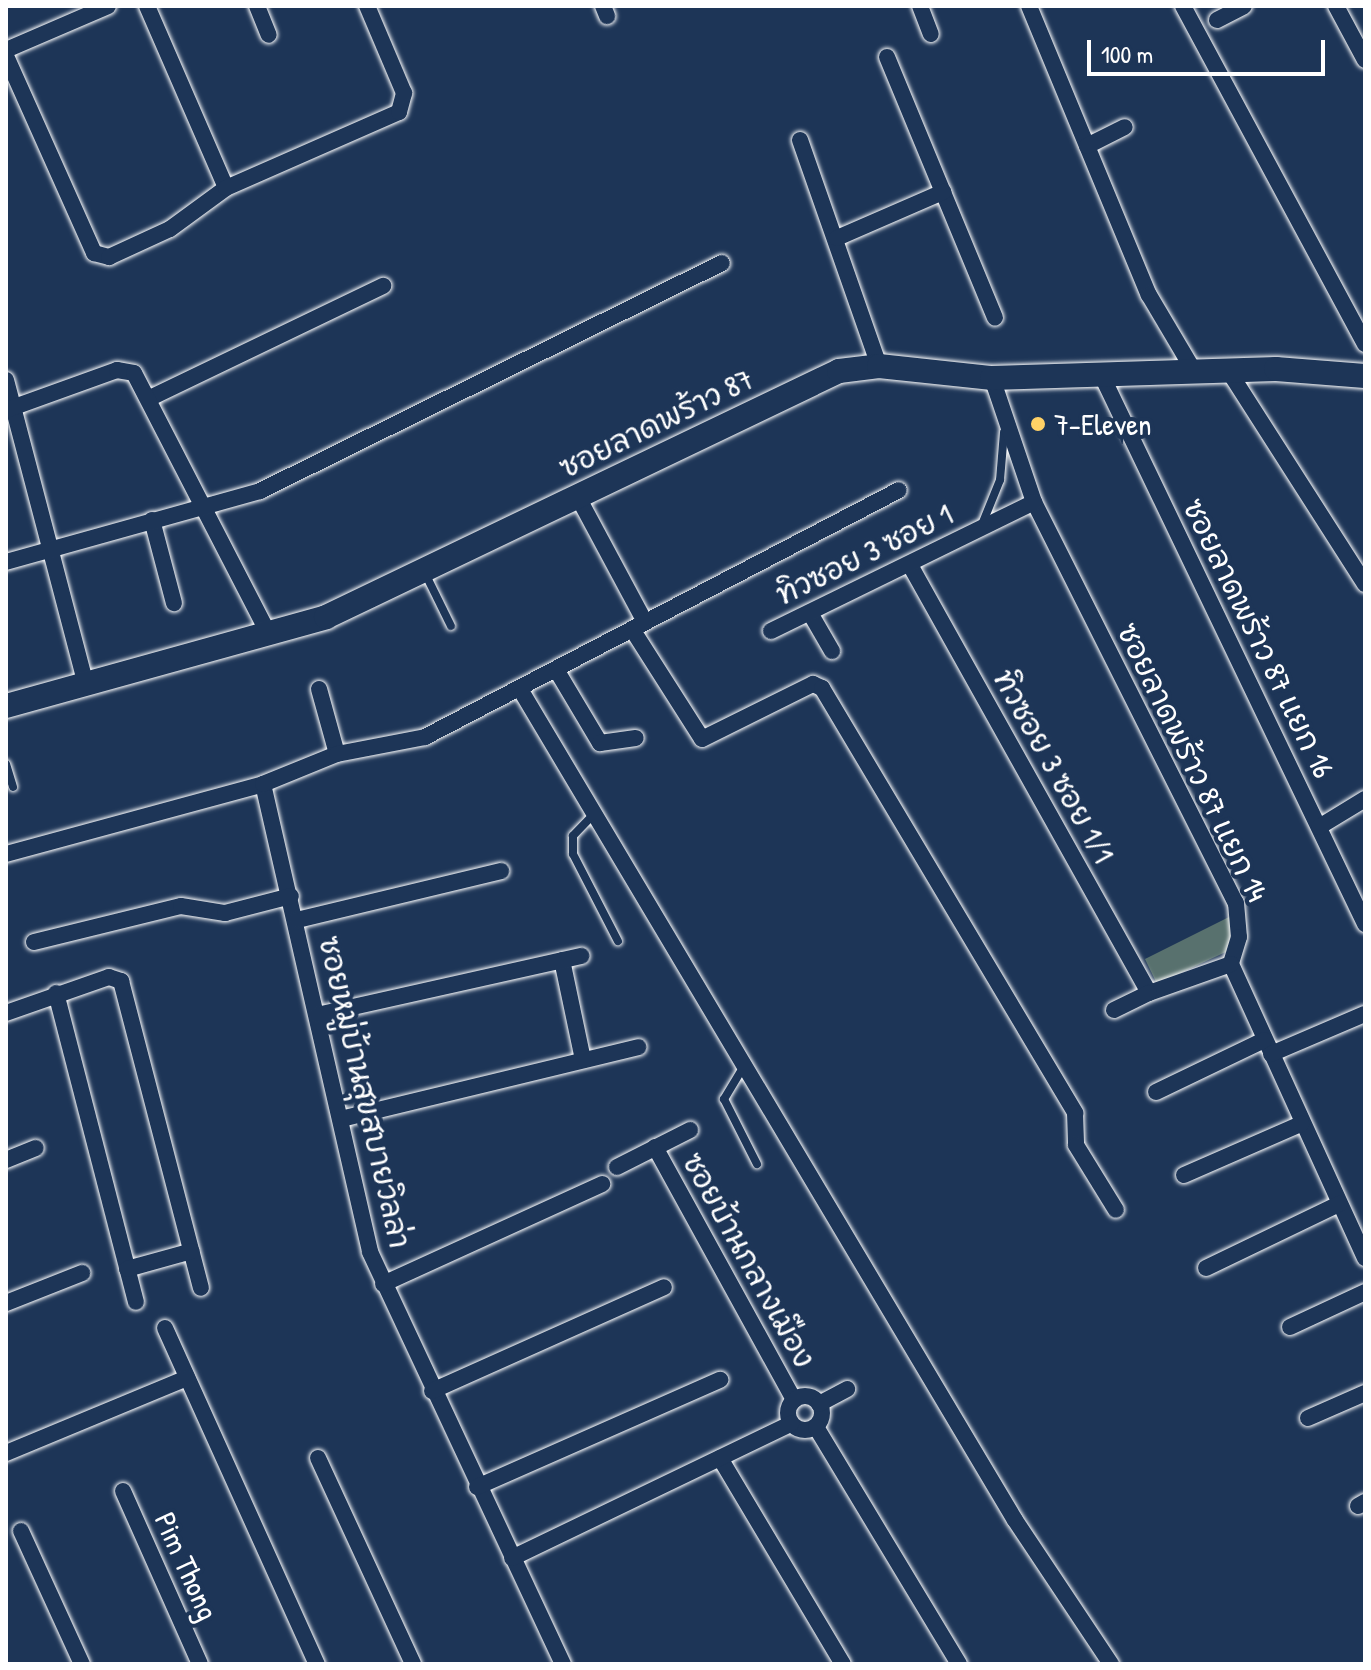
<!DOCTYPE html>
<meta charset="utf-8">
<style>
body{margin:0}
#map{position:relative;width:1371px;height:1670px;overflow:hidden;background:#1d3557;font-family:"Patrick Hand","Playpen Sans Thai",sans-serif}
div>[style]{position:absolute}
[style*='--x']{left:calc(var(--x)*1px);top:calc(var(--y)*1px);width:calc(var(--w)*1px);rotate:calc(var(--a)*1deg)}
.green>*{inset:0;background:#58716e}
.roads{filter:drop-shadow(0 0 2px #fff) drop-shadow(0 0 2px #fff)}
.lane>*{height:8px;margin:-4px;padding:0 4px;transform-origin:4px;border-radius:4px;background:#1d3557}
.street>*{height:16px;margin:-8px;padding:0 8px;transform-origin:8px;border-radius:8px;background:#1d3557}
.street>.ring{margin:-8px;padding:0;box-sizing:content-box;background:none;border:16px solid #1d3557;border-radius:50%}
.secondary>*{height:24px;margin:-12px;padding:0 12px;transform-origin:12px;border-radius:12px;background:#1d3557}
.dots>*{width:22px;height:22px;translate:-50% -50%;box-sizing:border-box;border:4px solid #1d3557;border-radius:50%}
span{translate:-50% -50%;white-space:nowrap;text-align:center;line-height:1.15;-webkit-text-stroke:8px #1d3557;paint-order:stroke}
.street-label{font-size:30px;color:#fff}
.poi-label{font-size:30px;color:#fff}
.left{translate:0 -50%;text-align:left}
.frame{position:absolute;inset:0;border:8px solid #fff;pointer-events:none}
.scale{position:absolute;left:1087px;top:40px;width:238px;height:36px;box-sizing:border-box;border:4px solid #fff;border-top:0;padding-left:10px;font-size:24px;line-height:28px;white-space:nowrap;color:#fff;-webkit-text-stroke:6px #1d3557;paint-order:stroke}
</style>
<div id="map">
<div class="green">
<div style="clip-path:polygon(1231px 916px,1230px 950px,1157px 984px,1145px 959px)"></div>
</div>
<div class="roads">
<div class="lane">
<div style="--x:981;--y:527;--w:51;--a:-68"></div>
<div style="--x:1000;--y:480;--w:48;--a:-85.2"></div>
<div style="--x:425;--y:573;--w:59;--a:63.9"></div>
<div style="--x:6;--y:764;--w:24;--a:73"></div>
<div style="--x:593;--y:815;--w:29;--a:134"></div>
<div style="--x:573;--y:836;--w:18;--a:90"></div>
<div style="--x:573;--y:854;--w:98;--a:62.7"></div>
<div style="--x:744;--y:1066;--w:39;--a:121"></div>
<div style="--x:724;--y:1099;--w:73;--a:63.1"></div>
</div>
<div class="street">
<div style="--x:147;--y:6;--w:198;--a:66.5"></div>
<div style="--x:257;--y:6;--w:31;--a:68"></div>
<div style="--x:603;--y:6;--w:11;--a:68"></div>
<div style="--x:920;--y:6;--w:30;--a:69"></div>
<div style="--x:1029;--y:6;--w:313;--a:67.5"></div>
<div style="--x:1149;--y:295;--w:88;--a:59.4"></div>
<div style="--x:1183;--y:6;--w:384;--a:61.7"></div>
<div style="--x:1336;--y:6;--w:61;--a:61.8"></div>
<div style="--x:1217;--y:20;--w:30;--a:-27"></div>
<div style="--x:6;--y:50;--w:111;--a:-23.3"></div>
<div style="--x:6;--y:56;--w:216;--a:65.9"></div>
<div style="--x:94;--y:253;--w:16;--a:15"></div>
<div style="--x:109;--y:257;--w:67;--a:-24.7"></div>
<div style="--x:170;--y:229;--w:69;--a:-36.2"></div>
<div style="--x:226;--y:188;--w:189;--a:-23.7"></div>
<div style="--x:399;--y:112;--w:20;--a:-75"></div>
<div style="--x:404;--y:93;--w:95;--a:-113"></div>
<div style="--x:887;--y:57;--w:282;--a:67.5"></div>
<div style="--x:800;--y:140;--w:239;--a:70.7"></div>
<div style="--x:1087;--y:146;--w:42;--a:-26.6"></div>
<div style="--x:837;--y:238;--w:116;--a:-23.5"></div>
<div style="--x:1228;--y:370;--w:254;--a:57.4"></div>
<div style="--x:1102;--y:376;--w:608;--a:64.36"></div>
<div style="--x:992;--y:378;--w:131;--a:71.3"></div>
<div style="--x:1034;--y:502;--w:449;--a:63.3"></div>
<div style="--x:1236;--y:903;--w:34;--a:85"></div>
<div style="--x:1239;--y:937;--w:28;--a:107"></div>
<div style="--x:1231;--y:964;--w:323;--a:65.5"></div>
<div style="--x:6;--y:380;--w:314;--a:75.3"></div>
<div style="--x:150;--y:398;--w:259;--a:-25.7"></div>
<div style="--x:6;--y:410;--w:118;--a:-19.8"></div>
<div style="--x:117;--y:370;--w:17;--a:10"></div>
<div style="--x:134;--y:373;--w:294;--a:62.7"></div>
<div style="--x:578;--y:497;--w:142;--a:61.8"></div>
<div style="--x:152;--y:520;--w:86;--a:75.2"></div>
<div style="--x:6;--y:562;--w:264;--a:-15.6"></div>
<div style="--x:260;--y:491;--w:515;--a:-26.27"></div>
<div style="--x:910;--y:565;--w:490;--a:60.8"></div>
<div style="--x:1149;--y:993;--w:87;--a:-19.5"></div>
<div style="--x:810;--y:613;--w:44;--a:59.9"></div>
<div style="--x:632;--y:629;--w:130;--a:57.5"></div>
<div style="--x:702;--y:739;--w:124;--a:-26.4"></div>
<div style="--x:813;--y:684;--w:10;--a:24"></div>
<div style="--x:822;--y:688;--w:495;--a:59.2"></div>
<div style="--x:1075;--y:1113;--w:32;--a:88"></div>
<div style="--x:1076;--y:1145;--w:76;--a:58.4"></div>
<div style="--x:771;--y:631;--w:293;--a:-26.1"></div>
<div style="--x:557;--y:671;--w:84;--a:59.2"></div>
<div style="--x:600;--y:743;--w:36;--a:-8"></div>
<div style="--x:319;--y:689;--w:67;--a:74.5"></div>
<div style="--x:520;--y:689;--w:967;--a:59.22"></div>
<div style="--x:1015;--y:1520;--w:173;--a:56.3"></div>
<div style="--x:263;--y:784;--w:480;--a:77.1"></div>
<div style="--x:370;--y:1252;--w:455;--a:64.9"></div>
<div style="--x:1319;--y:827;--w:54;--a:-31.3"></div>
<div style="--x:6;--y:854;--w:266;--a:-15.2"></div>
<div style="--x:263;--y:784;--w:80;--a:-22.1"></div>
<div style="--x:337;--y:754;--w:90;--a:-10.9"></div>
<div style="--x:425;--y:737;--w:534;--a:-27.52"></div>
<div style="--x:297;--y:920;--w:210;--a:-13.5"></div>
<div style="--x:34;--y:942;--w:151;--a:-13.8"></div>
<div style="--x:181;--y:906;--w:45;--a:9"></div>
<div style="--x:225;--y:913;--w:68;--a:-14.4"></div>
<div style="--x:562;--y:960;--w:102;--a:78.1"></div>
<div style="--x:56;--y:993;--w:319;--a:75.5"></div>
<div style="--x:1114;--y:1010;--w:39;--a:-26"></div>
<div style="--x:6;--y:1013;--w:109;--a:-19.3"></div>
<div style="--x:109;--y:977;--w:13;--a:18"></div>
<div style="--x:121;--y:981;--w:317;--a:75.4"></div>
<div style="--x:317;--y:1015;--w:271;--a:-12.6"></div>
<div style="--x:1271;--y:1054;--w:102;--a:-23.1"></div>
<div style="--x:1156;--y:1092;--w:120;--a:-25.7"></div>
<div style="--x:341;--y:1119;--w:306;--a:-13.6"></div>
<div style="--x:655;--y:1147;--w:289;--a:61.2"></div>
<div style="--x:6;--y:1160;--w:32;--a:-22"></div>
<div style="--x:617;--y:1167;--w:82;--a:-26.9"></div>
<div style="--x:1184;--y:1175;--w:128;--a:-23.6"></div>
<div style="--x:1206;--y:1268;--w:148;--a:-25.7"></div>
<div style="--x:127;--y:1269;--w:67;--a:-15.5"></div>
<div style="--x:383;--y:1284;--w:241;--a:-24.5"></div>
<div style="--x:6;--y:1303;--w:82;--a:-21.5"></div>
<div style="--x:1290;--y:1327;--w:83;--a:-25"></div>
<div style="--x:165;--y:1328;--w:369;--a:65.7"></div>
<div style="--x:432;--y:1391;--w:254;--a:-24.1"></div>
<div class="ring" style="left:788px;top:1396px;width:18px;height:18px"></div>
<div style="--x:819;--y:1404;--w:32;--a:-28"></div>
<div style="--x:1308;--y:1418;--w:62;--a:-23.7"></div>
<div style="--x:816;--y:1427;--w:277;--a:58.9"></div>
<div style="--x:6;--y:1453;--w:196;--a:-22.5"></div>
<div style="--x:318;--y:1458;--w:227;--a:65.2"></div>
<div style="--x:720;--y:1458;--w:240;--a:59.2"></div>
<div style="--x:477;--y:1487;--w:266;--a:-23.8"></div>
<div style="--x:123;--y:1491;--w:189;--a:66"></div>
<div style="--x:1358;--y:1506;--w:8;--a:-30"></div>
<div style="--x:21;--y:1531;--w:146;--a:65.4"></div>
<div style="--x:512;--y:1558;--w:310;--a:-25.7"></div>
</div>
<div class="secondary">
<div style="--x:6;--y:706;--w:332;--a:-15.5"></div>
<div style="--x:326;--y:617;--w:569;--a:-25.62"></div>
<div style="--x:839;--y:371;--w:40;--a:-7.1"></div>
<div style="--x:879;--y:366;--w:114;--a:6.1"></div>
<div style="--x:992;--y:378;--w:284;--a:-1.8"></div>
<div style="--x:1276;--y:369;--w:89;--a:4.5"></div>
</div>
</div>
<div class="dots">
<div style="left:1038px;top:424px;background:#ffd166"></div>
</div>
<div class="street-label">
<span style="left:656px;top:423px;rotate:-26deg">ซอยลาดพร้าว 87</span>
<span style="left:864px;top:554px;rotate:-26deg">ทิวซอย 3 ซอย 1</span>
<span style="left:1259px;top:638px;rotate:64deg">ซอยลาดพร้าว 87 แยก 16</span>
<span style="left:1193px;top:762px;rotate:64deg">ซอยลาดพร้าว 87 แยก 14</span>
<span style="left:1054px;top:766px;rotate:61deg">ทิวซอย 3 ซอย 1/1</span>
<span style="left:365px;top:1092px;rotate:77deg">ซอยหมู่บ้านสุขสบายวิลล่า</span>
<span style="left:749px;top:1260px;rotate:61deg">ซอยบ้านกลางเมือง</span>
<span style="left:187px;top:1566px;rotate:66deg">Pim Thong</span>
</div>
<div class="poi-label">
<span class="left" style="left:1054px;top:424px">7-Eleven</span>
</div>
<div class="frame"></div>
<div class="scale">100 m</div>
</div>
